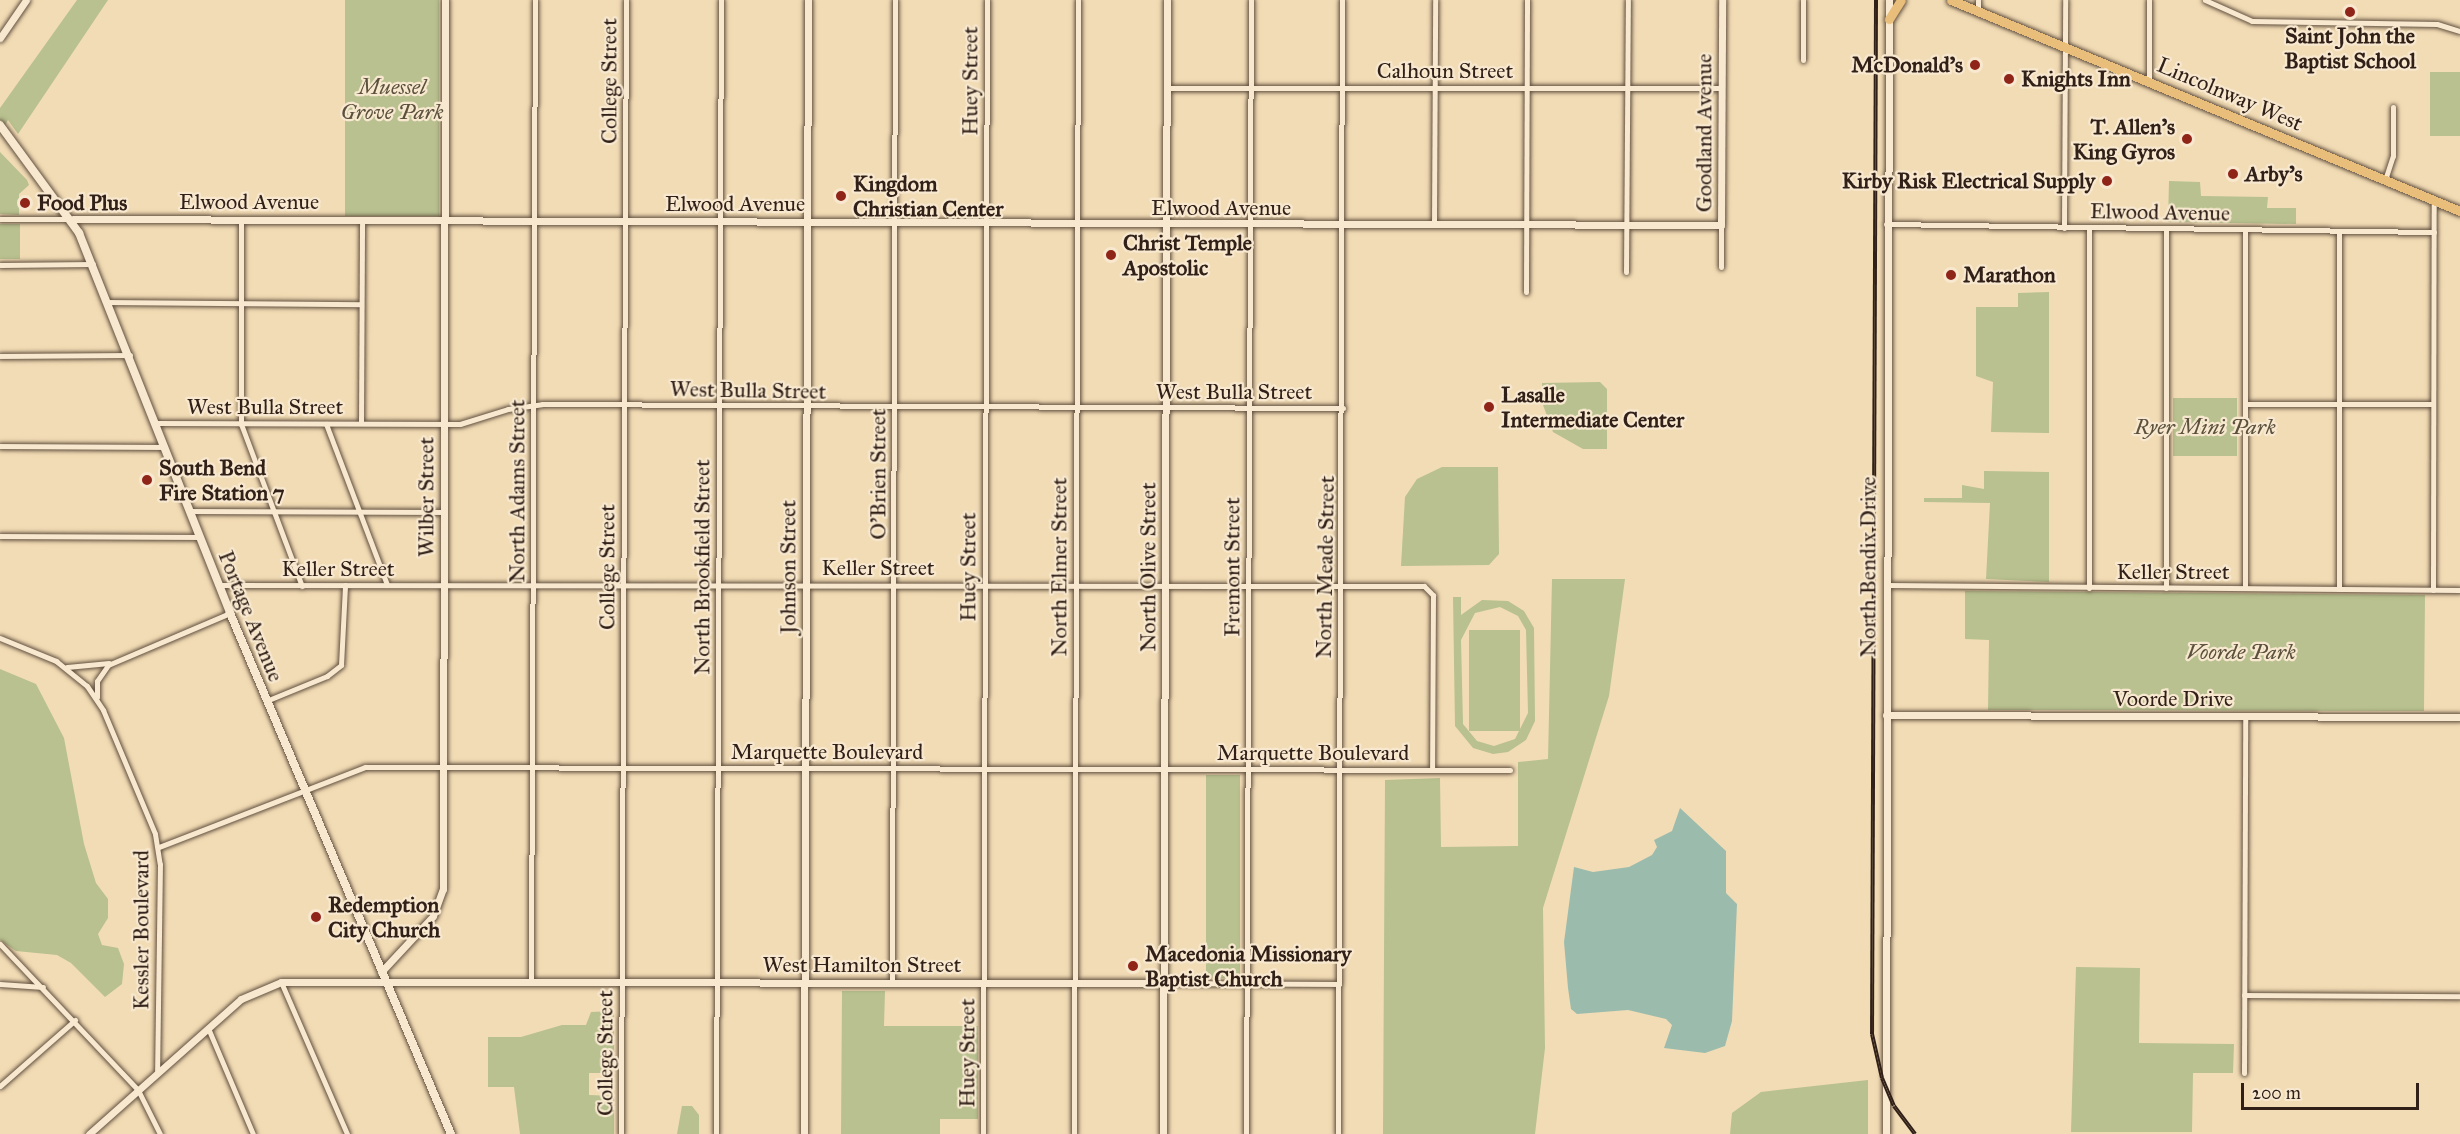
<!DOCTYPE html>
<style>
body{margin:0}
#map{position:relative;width:2460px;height:1134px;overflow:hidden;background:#f2dcb5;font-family:"IM FELL Great Primer",serif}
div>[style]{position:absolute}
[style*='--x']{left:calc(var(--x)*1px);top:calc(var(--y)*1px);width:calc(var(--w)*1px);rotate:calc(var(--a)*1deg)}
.green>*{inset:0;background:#b8c18f;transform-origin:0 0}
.water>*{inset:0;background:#9bbcad}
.roads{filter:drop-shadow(0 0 2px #614f3f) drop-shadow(0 0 2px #614f3f)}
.minor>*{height:5px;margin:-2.5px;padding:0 2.5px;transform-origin:2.5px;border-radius:2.5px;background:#f7e8cf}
.tertiary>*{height:7px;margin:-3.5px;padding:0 3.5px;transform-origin:3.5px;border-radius:3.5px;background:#f7e8cf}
.secondary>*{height:8px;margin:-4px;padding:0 4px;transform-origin:4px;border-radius:4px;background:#f7e8cf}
.primary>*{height:9px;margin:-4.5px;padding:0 4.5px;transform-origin:4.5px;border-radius:4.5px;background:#e9be7a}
.rail>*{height:4px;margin-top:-2px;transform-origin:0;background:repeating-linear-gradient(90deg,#f7e8cf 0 4.5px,#312018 0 9px);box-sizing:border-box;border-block:2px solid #312018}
.dots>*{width:16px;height:16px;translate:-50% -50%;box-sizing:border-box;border:3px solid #f7e8cf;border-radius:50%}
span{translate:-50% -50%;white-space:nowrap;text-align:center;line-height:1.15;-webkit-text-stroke:4.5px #f7e8cf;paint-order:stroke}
.poi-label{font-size:22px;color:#312018;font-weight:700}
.right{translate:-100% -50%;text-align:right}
.left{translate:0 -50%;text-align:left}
.street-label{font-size:22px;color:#312018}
.park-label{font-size:22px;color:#5a503c;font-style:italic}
.scale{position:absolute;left:2241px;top:1083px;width:178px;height:27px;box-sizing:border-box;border:3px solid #312018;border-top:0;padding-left:8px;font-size:18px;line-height:21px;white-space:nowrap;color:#312018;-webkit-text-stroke:4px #f7e8cf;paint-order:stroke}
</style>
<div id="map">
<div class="green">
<div style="clip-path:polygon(77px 0,108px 0,18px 134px,8px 120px,0 134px,0 108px)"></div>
<div style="left:345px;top:0;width:94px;height:216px"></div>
<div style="left:2430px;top:72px;width:30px;height:64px"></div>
<div style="clip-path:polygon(0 152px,27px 180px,29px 185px,19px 194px,19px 215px,0 214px)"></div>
<div style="clip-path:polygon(2169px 181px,2200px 182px,2201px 196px,2268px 197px,2267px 208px,2296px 208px,2296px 224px,2168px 222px)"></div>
<div style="left:0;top:224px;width:20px;height:35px"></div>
<div style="clip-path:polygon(2049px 292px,2049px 433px,1991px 432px,1993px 382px,1976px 376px,1976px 307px,2018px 307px,2018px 293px)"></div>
<div style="clip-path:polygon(1600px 382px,1607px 389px,1607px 449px,1583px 449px,1553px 432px,1543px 405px,1542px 383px)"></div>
<div style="left:2173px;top:398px;width:64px;height:58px"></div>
<div style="clip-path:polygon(1442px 467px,1498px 467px,1499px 554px,1489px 565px,1401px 566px,1405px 497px,1417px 479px)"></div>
<div style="clip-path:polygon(1984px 471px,2049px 472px,2049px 582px,1986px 579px,1990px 503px,1924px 502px,1924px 498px,1962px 498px,1962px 485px,1984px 489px)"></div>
<div style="clip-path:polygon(1552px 579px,1625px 579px,1609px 696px,1543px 908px,1545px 1048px,1535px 1134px,1383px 1134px,1385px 780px,1440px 778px,1441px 847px,1518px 846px,1518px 762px,1548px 759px)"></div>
<div style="clip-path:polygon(1965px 591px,2425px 595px,2424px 711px,1988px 710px,1989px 640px,1965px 639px)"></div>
<div style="clip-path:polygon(evenodd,1453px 597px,1461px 597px,1461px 615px,1482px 600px,1508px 601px,1524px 611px,1534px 628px,1535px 721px,1526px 740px,1508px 752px,1493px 754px,1473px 748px,1455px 726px,1453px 597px,1500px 607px,1518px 616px,1526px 630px,1528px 713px,1515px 739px,1494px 746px,1477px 741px,1463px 724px,1461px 640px,1475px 613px,1500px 607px)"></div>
<div style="left:1469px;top:630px;width:51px;height:101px"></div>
<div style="clip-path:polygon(0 669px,36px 684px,64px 738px,84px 844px,96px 883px,108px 899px,108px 918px,98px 934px,102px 945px,118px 948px,124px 964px,122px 984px,105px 997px,71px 963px,57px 955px,16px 951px,0 940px)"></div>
<div style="left:1240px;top:775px;width:203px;height:34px;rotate:90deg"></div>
<div style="clip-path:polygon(2076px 967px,2140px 968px,2139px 1043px,2234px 1044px,2233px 1073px,2193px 1073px,2192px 1132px,2071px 1132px)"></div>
<div style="clip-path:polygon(842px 991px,885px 991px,884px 1026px,978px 1026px,978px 1119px,940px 1119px,940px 1134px,841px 1134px)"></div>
<div style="clip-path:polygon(614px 1011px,614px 1073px,589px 1073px,589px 1095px,614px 1096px,614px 1134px,520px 1134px,514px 1087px,488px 1087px,488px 1037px,521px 1037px,562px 1025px,586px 1025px,591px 1012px)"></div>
<div style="clip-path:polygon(1868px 1080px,1868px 1134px,1730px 1134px,1732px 1113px,1761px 1092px)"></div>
<div style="clip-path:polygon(682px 1106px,692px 1106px,699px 1115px,699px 1134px,677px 1134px)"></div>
</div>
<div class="water">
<div style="clip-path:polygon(1680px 808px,1726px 851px,1726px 893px,1737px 904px,1732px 1021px,1725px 1046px,1705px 1053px,1664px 1048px,1672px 1025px,1666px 1019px,1628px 1010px,1577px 1014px,1571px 1009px,1568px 988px,1564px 942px,1574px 867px,1593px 872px,1629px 867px,1652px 855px,1657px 847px,1654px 840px,1672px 831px)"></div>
</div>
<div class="roads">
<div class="minor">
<div style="--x:2205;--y:0;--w:51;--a:24.1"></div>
<div style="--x:2252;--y:21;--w:185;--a:0.9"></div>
<div style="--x:2437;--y:24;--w:24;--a:17"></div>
<div style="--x:1978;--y:11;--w:11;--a:-90"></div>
<div style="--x:1803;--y:60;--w:60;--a:-90"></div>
<div style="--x:2149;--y:82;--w:82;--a:-90"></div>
<div style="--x:1167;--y:88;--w:555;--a:0"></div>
<div style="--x:2385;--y:180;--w:25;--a:-72"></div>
<div style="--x:2393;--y:156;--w:49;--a:-90"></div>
<div style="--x:0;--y:219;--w:71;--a:0"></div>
<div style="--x:241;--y:220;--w:204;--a:90"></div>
<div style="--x:241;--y:424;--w:173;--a:69.4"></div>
<div style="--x:1886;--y:224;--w:548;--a:0.84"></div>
<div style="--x:1434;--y:225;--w:225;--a:-89.7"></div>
<div style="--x:2064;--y:228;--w:228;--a:-89.7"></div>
<div style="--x:2089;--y:229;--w:359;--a:90"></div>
<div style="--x:2166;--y:231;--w:357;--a:90"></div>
<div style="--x:2245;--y:231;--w:357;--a:90"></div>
<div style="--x:2339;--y:232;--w:357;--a:90"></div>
<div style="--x:0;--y:265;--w:93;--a:-0.6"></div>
<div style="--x:1721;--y:267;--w:42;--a:-90"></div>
<div style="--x:1626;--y:272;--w:272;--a:-89.6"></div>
<div style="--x:1526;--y:292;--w:292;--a:-89.8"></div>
<div style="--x:108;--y:302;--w:253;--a:0.5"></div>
<div style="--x:0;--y:356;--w:130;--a:-0.4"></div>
<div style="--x:2245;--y:404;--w:188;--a:0"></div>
<div style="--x:156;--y:423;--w:304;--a:0.2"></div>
<div style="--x:460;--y:424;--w:50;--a:-17.4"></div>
<div style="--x:508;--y:409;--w:34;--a:-8"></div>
<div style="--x:542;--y:404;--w:801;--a:0.29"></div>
<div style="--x:361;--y:423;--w:203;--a:-89.7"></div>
<div style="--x:326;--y:424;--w:172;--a:69.2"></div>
<div style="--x:0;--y:446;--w:165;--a:0.3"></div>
<div style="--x:190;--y:511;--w:254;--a:0.2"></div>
<div style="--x:0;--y:536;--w:200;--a:0.3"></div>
<div style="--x:219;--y:585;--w:1205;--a:0.05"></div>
<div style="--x:1424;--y:586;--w:13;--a:45"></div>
<div style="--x:1433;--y:595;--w:175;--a:90.3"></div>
<div style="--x:1886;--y:585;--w:574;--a:0.5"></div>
<div style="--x:2433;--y:590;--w:390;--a:-89.9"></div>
<div style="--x:0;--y:638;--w:61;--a:22.3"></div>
<div style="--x:56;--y:661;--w:40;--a:39"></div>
<div style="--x:87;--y:686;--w:29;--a:56"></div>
<div style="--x:103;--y:710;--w:134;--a:67.2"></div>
<div style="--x:155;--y:834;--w:30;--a:81"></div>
<div style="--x:160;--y:864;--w:209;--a:90.8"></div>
<div style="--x:67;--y:667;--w:42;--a:-5.4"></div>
<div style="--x:97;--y:697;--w:16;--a:-90"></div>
<div style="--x:97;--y:681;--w:19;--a:-55"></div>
<div style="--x:108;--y:665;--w:133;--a:-23.1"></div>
<div style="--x:266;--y:701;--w:66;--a:-22.3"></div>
<div style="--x:327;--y:676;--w:18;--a:-38"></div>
<div style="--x:341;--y:665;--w:80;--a:-87.1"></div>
<div style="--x:159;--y:847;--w:221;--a:-21.2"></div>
<div style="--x:365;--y:767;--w:1145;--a:0.15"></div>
<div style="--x:0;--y:944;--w:201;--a:46.6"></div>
<div style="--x:138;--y:1090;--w:49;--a:63.4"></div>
<div style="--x:281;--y:982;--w:166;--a:66.5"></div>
<div style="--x:531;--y:983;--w:983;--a:-89.77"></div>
<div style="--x:892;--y:983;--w:983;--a:-89.83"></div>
<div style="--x:1164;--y:983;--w:175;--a:0.3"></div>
<div style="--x:0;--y:984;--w:43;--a:4"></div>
<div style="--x:2244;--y:995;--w:216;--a:0.3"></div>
<div style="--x:208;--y:1028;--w:115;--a:67"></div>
<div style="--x:2244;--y:1073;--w:356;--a:-89.8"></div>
<div style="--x:0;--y:1086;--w:100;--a:-41.3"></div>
<div style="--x:621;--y:1134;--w:1134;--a:-89.75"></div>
<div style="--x:716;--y:1134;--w:1134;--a:-89.75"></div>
<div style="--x:983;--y:1134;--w:1134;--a:-89.8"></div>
<div style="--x:1074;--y:1134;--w:1134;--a:-89.8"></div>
<div style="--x:1246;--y:1134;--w:1134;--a:-89.75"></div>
<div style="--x:1338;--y:1134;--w:1134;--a:-89.8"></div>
</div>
<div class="tertiary">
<div style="--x:0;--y:38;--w:46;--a:-55.6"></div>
<div style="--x:73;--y:219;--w:1648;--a:0.21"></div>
<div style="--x:1721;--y:225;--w:225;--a:-89.7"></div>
<div style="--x:1886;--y:715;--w:574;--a:0.2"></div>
<div style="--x:381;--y:972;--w:76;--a:-47.1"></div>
<div style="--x:433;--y:916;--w:29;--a:-70"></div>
<div style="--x:443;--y:889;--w:889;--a:-89.87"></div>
<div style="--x:89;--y:1134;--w:203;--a:-41.6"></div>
<div style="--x:241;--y:999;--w:43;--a:-23"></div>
<div style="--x:281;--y:982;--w:883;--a:0.06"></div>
<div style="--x:804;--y:1134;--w:1134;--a:-89.8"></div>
<div style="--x:1163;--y:1134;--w:1134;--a:-89.8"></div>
<div style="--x:1886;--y:1134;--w:1134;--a:-89.85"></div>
</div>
<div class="secondary">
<div style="--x:0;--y:125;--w:134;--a:53.8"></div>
<div style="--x:79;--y:233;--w:409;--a:68.3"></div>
<div style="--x:230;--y:613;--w:566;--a:67.01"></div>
</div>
<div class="primary">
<div style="--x:1951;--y:0;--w:551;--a:22.52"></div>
<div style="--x:1889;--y:19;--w:22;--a:-58"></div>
</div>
</div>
<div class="rail">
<div style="--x:1876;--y:0;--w:1034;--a:90.22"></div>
<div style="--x:1872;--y:1034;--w:45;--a:77.2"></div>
<div style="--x:1882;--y:1078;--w:30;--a:67"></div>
<div style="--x:1894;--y:1106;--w:35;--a:53"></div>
</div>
<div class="dots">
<div style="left:2350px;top:12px;background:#8f2418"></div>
<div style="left:1975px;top:65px;background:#8f2418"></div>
<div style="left:2009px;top:79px;background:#8f2418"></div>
<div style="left:2187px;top:139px;background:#8f2418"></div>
<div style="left:2233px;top:174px;background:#8f2418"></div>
<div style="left:2107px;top:181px;background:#8f2418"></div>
<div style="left:841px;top:196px;background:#8f2418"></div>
<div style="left:25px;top:203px;background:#8f2418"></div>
<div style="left:1111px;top:255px;background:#8f2418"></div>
<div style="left:1951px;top:275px;background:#8f2418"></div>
<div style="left:1489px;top:407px;background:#8f2418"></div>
<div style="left:147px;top:480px;background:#8f2418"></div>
<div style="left:316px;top:917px;background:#8f2418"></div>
<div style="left:1133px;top:966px;background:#8f2418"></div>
</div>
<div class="poi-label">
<span style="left:2350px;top:48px">Saint John the<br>Baptist School</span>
<span class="right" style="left:1963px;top:65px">McDonald's</span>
<span class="left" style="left:2021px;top:79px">Knights Inn</span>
<span class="right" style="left:2175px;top:139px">T. Allen's<br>King Gyros</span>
<span class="left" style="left:2245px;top:174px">Arby's</span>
<span class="right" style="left:2095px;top:181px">Kirby Risk Electrical Supply</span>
<span class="left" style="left:853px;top:196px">Kingdom<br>Christian Center</span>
<span class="left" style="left:37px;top:203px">Food Plus</span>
<span class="left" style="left:1123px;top:255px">Christ Temple<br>Apostolic</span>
<span class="left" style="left:1963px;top:275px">Marathon</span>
<span class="left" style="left:1501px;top:407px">Lasalle<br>Intermediate Center</span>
<span class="left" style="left:159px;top:480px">South Bend<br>Fire Station 7</span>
<span class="left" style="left:328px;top:917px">Redemption<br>City Church</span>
<span class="left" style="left:1145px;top:966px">Macedonia Missionary<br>Baptist Church</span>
</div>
<div class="street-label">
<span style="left:1445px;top:71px">Calhoun Street</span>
<span style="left:609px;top:81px;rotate:-90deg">College Street</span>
<span style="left:970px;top:81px;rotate:-90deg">Huey Street</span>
<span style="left:2230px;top:94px;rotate:23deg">Lincolnway West</span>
<span style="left:1704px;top:133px;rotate:-90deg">Goodland Avenue</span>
<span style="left:249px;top:202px">Elwood Avenue</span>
<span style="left:735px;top:204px">Elwood Avenue</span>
<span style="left:1221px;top:208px">Elwood Avenue</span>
<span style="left:2160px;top:212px;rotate:1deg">Elwood Avenue</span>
<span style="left:748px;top:390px;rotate:1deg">West Bulla Street</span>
<span style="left:1234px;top:392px">West Bulla Street</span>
<span style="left:265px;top:407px">West Bulla Street</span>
<span style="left:878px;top:474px;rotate:-90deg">O'Brien Street</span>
<span style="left:517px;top:491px;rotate:-90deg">North Adams Street</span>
<span style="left:426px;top:497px;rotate:-90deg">Wilber Street</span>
<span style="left:607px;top:567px;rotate:-90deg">College Street</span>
<span style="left:702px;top:567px;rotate:-90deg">North Brookfield Street</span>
<span style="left:788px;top:567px;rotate:-90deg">Johnson Street</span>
<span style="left:968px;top:567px;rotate:-90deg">Huey Street</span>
<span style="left:1059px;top:567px;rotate:-90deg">North Elmer Street</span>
<span style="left:1148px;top:567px;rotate:-90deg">North Olive Street</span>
<span style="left:1232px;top:567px;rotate:-90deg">Fremont Street</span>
<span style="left:1325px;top:567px;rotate:-89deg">North Meade Street</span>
<span style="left:1868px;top:567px;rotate:-90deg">North Bendix Drive</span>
<span style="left:878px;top:568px">Keller Street</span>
<span style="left:338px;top:569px">Keller Street</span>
<span style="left:2173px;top:572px">Keller Street</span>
<span style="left:251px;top:616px;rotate:68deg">Portage Avenue</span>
<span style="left:2173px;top:699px">Voorde Drive</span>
<span style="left:827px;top:752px">Marquette Boulevard</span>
<span style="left:1313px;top:753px">Marquette Boulevard</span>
<span style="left:141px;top:930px;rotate:-90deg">Kessler Boulevard</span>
<span style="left:862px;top:965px">West Hamilton Street</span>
<span style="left:605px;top:1053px;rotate:-90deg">College Street</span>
<span style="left:967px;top:1053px;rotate:-90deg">Huey Street</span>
</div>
<div class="park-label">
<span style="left:392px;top:99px">Muessel<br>Grove Park</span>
<span style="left:2205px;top:427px">Ryer Mini Park</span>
<span style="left:2241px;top:652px">Voorde Park</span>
</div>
<div class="scale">200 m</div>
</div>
